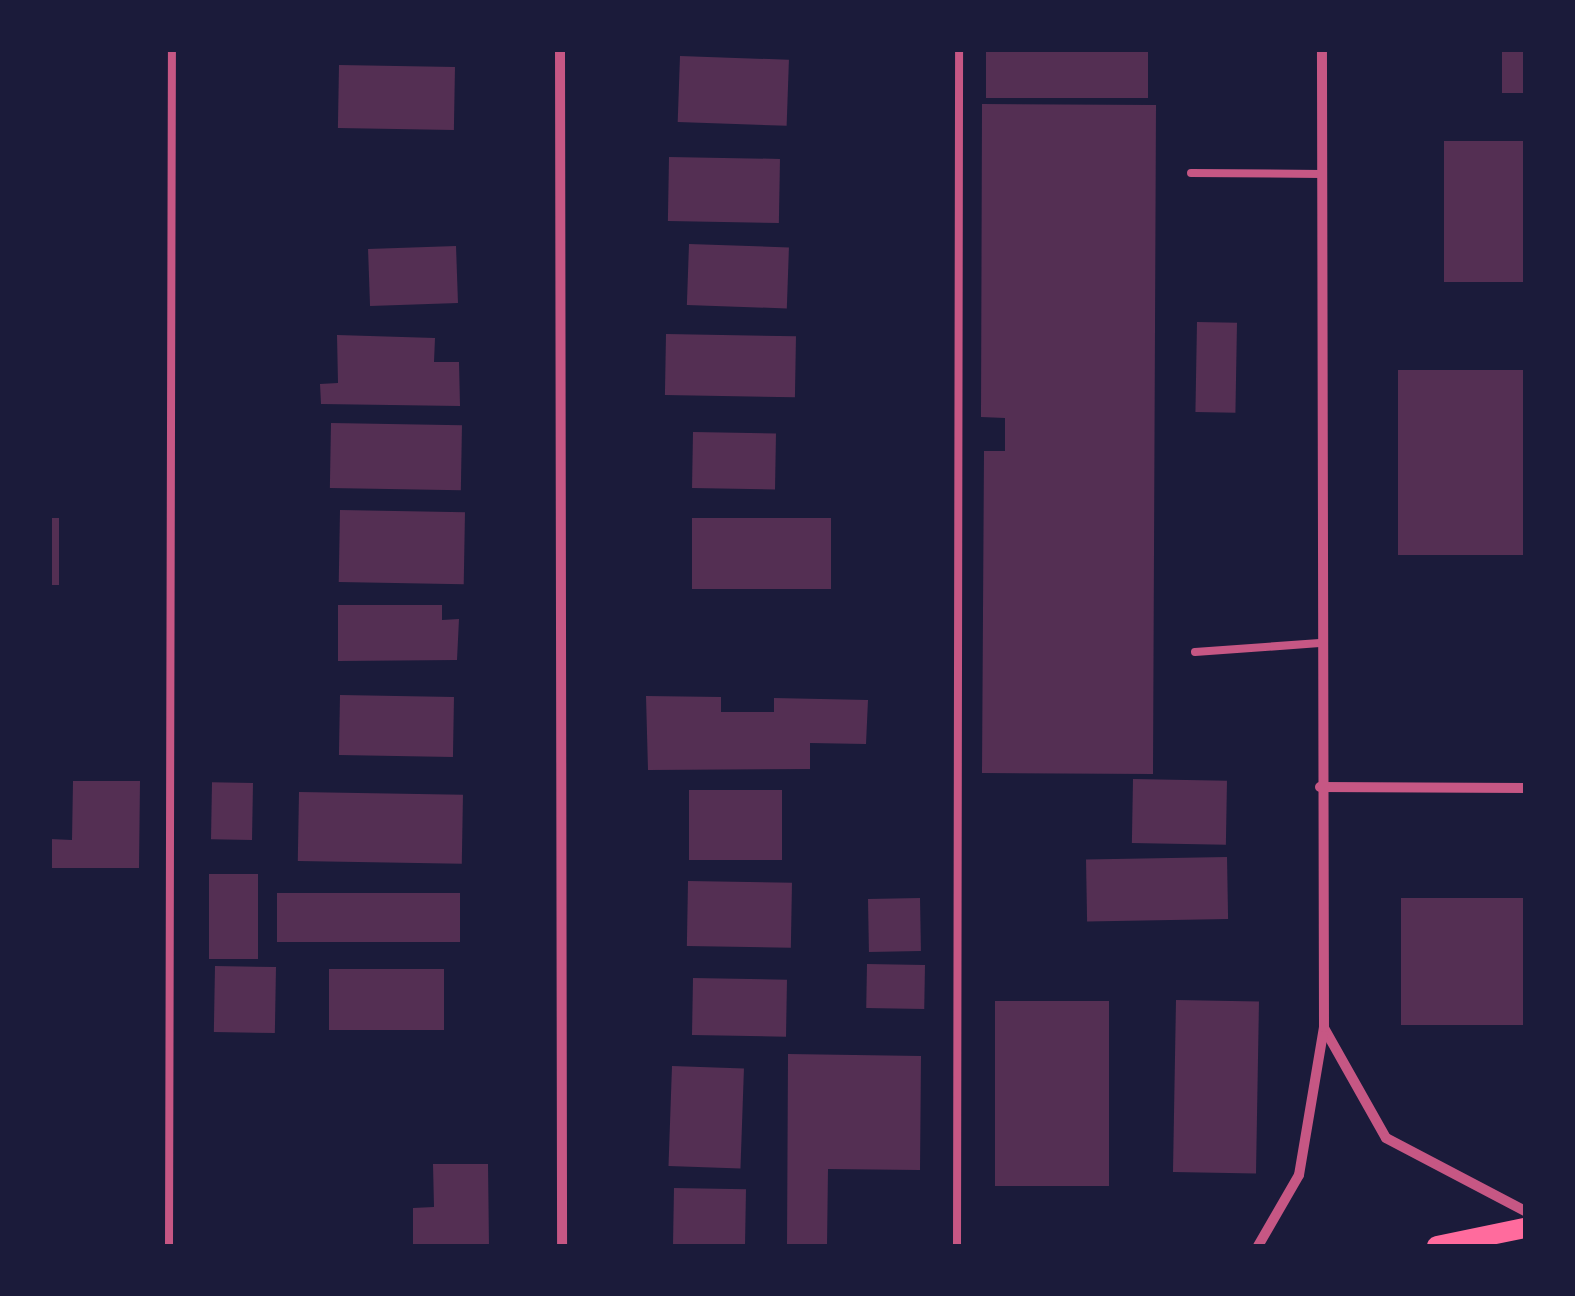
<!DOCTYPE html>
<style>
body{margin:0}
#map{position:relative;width:1575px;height:1296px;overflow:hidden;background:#1b1b3a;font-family:"Fira Sans",sans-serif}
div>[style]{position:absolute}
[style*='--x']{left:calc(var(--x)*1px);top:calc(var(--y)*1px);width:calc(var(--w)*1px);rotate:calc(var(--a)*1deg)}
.building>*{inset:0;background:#542f53;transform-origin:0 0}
.service>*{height:8px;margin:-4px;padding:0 4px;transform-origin:4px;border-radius:4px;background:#c65784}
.minor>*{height:10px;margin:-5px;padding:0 5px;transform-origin:5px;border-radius:5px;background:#c65784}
.secondary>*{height:20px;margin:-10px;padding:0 10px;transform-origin:10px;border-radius:10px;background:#ff6b9d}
span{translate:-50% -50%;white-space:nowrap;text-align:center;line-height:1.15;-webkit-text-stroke:8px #1b1b3a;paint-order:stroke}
.frame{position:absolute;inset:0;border:52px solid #1b1b3a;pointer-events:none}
</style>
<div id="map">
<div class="building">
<div style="left:986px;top:50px;width:162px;height:48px"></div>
<div style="left:1502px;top:50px;width:23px;height:43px"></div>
<div style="left:680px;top:56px;width:109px;height:66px;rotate:2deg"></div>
<div style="left:339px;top:65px;width:116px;height:63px;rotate:1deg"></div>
<div style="clip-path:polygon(982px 104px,1156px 105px,1153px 774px,982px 773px,984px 451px,1005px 451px,1005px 418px,981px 417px)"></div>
<div style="left:1444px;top:141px;width:81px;height:141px"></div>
<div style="left:669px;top:157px;width:111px;height:64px;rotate:1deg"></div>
<div style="left:689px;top:244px;width:100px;height:61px;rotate:2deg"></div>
<div style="left:456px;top:246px;width:57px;height:88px;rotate:88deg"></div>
<div style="left:1197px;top:322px;width:40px;height:90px;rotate:1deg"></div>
<div style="left:666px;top:334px;width:130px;height:61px;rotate:1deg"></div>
<div style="clip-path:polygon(337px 335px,435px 338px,434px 362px,459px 362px,460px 406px,321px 404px,320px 384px,338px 383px)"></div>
<div style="left:1398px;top:370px;width:127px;height:185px"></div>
<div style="left:331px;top:423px;width:131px;height:65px;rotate:1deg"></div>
<div style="left:693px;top:432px;width:83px;height:56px;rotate:1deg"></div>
<div style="left:340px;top:510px;width:125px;height:72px;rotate:1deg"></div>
<div style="left:50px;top:518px;width:9px;height:67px"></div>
<div style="left:692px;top:518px;width:139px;height:71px"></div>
<div style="clip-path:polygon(338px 605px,442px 605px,442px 620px,459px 619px,457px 660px,338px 661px)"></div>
<div style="left:340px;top:695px;width:114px;height:60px;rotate:1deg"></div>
<div style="clip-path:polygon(646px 696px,721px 697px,721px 712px,774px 712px,774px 698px,868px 700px,866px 744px,810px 743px,810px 769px,648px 770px)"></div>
<div style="left:1133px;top:779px;width:94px;height:64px;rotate:1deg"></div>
<div style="clip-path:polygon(73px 781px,140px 781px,139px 868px,50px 868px,50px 839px,72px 840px)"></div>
<div style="left:253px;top:783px;width:57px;height:41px;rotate:91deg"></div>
<div style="left:689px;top:790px;width:93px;height:70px"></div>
<div style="left:299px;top:792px;width:164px;height:69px;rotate:1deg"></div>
<div style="left:1227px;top:857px;width:62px;height:141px;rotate:89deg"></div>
<div style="left:258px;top:874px;width:85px;height:49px;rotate:90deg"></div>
<div style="left:688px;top:881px;width:104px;height:65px;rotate:1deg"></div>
<div style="left:277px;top:893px;width:183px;height:49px"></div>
<div style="left:920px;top:898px;width:53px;height:52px;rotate:89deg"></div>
<div style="left:1525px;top:898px;width:127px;height:124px;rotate:90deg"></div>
<div style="left:867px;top:964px;width:58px;height:44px;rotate:1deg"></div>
<div style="left:215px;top:966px;width:61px;height:66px;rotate:1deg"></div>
<div style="left:329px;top:969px;width:115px;height:61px"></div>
<div style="left:693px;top:978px;width:94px;height:57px;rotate:1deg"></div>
<div style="left:1176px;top:1000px;width:83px;height:172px;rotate:1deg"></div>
<div style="left:995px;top:1001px;width:114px;height:185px"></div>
<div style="clip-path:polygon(788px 1054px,921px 1056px,920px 1170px,828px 1169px,827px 1246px,787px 1246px)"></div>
<div style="left:672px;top:1066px;width:72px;height:100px;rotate:2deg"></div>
<div style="clip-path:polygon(433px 1164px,488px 1164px,489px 1246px,413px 1246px,413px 1208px,434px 1207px)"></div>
<div style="left:674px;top:1188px;width:72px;height:58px;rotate:1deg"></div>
</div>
<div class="service">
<div style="--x:1191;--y:173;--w:131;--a:0.4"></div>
<div style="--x:1195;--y:652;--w:125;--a:-4.1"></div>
<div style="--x:169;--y:1246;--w:1196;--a:-89.86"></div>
<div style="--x:957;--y:1246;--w:1196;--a:-89.9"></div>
</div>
<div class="minor">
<div style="--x:560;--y:50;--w:1196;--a:89.9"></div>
<div style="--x:1320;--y:787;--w:205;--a:0.3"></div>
<div style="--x:1324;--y:1028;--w:126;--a:60.6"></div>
<div style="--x:1386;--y:1138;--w:157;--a:27.7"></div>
<div style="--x:1258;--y:1246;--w:82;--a:-60"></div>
<div style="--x:1299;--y:1175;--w:150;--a:-80.4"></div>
<div style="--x:1324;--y:1027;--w:977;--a:-90.12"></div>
</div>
<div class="secondary">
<div style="--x:1437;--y:1246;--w:90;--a:-11.6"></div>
</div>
<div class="frame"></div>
</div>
